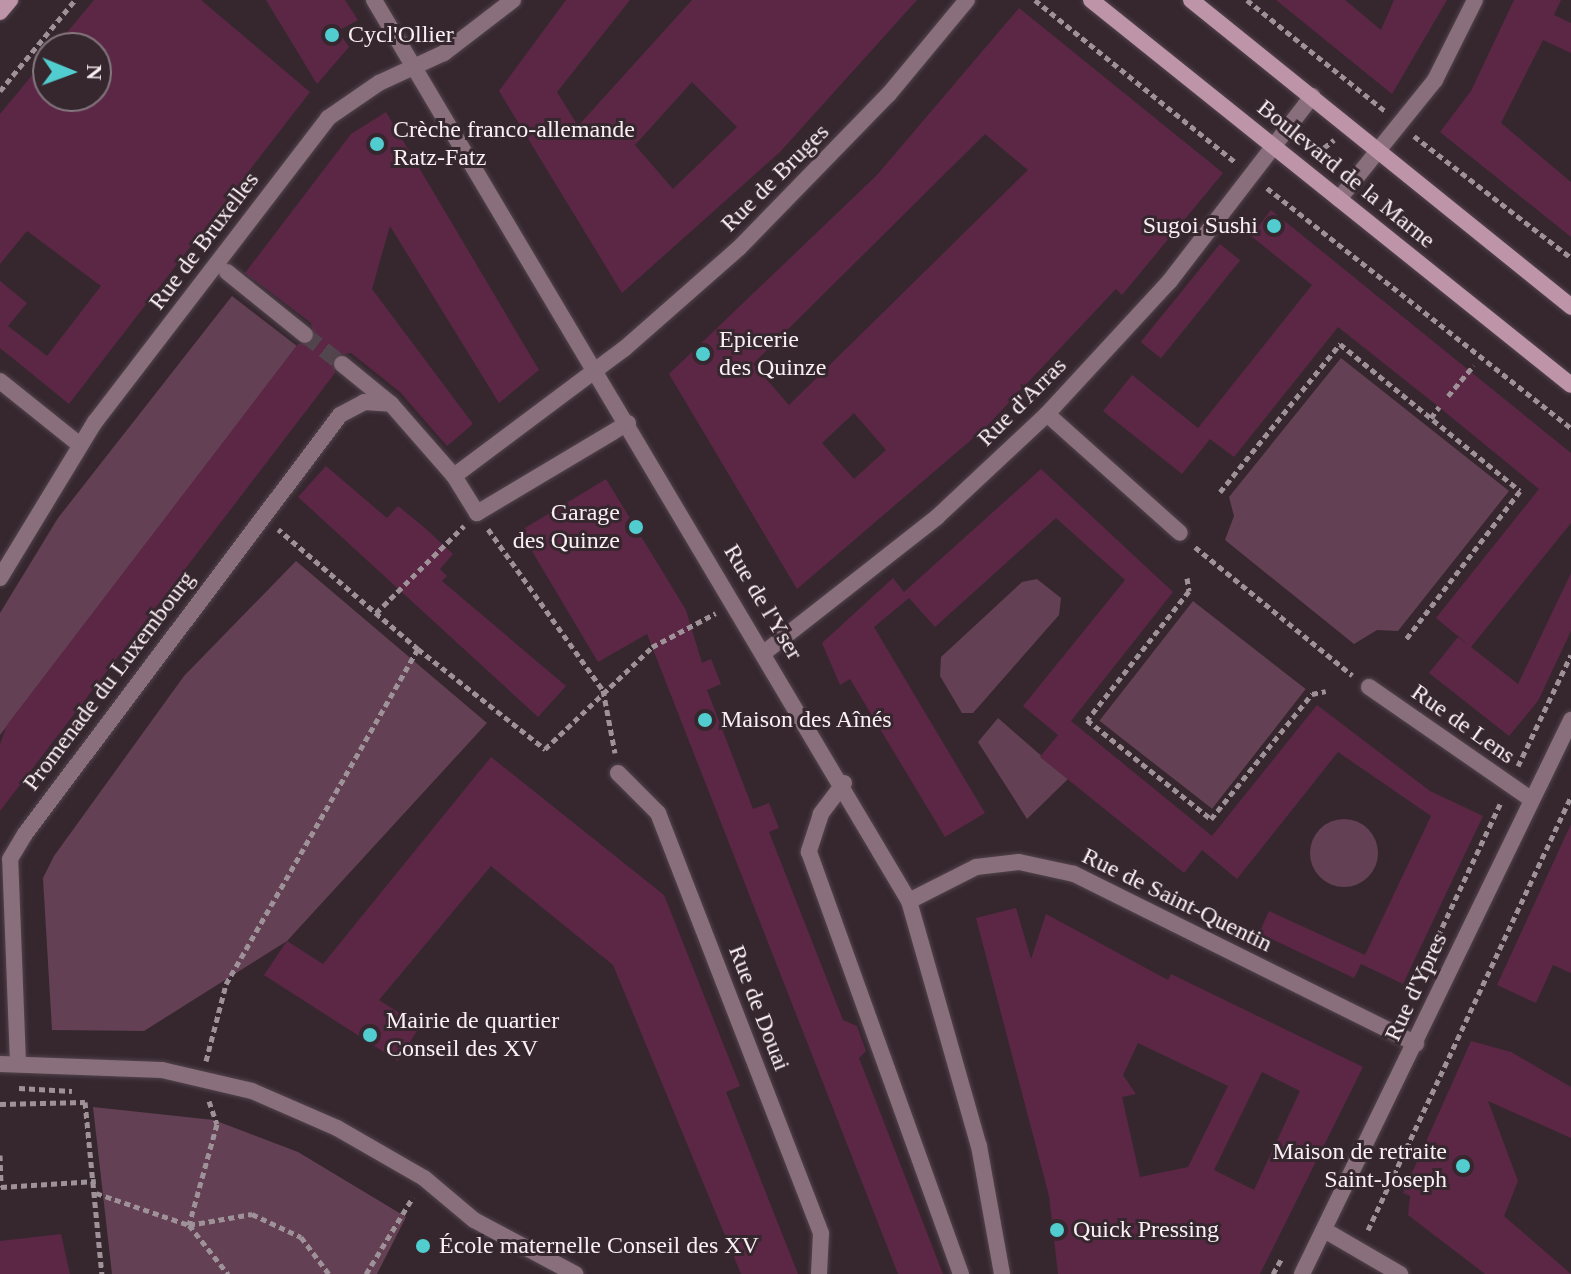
<!DOCTYPE html>
<meta charset="utf-8">
<style>
body{margin:0}
#map{position:relative;width:1571px;height:1274px;overflow:hidden;background:#36272f;font-family:"Times New Roman",serif}
div>[style]{position:absolute}
[style*='--x']{left:calc(var(--x)*1px);top:calc(var(--y)*1px);width:calc(var(--w)*1px);rotate:calc(var(--a)*1deg)}
.green>*{inset:0;background:#634053;transform-origin:0 0}
.round{border-radius:50%}
.building>*{inset:0;background:#5b2745;transform-origin:0 0}
.street-tunnel>*{height:16px;margin-top:-8px;transform-origin:0;background:repeating-linear-gradient(90deg,#53454d 0 16px,transparent 0 24px)}
.path>*{height:5px;margin-top:-2.5px;transform-origin:0;background:repeating-linear-gradient(90deg,#9e9298 0 6px,transparent 0 10px)}
.roads{filter:drop-shadow(0 0 2px #51434b) drop-shadow(0 0 2px #51434b)}
.lane>*{height:16px;margin:-8px;padding:0 8px;transform-origin:8px;border-radius:8px;background:#896f7c}
.street>*{height:16px;margin:-8px;padding:0 8px;transform-origin:8px;border-radius:8px;background:#896f7c}
.secondary>*{height:16px;margin:-8px;padding:0 8px;transform-origin:8px;border-radius:8px;background:#be94a9}
.dots>*{width:22px;height:22px;translate:-50% -50%;box-sizing:border-box;border:4px solid #36272f;border-radius:50%}
span{translate:-50% -50%;white-space:nowrap;text-align:center;line-height:1.15;-webkit-text-stroke:6px #36272f;paint-order:stroke}
.poi-label{font-size:24px;color:#faf0f4}
.left{translate:0 -50%;text-align:left}
.right{translate:-100% -50%;text-align:right}
.street-label{font-size:24px;color:#faf0f4}
.north{position:absolute;left:32px;top:32px;width:80px;height:80px;box-sizing:border-box;background:#36272f;border:2px solid #84777e;border-radius:50%;rotate:91deg;font-size:22px;font-weight:700;line-height:32px;text-align:center;color:#faf0f4}
.north::after{content:'';display:block;margin:auto;width:28px;height:36px;background:#52cdcf;clip-path:polygon(50% 0,100% 100%,50% 72%,0 100%)}
</style>
<div id="map">
<div class="green">
<div style="clip-path:polygon(232px 296px,297px 346px,0 735px,0 613px,58px 518px)"></div>
<div style="clip-path:polygon(1341px 358px,1509px 491px,1398px 631px,1377px 630px,1354px 644px,1225px 540px,1234px 516px,1229px 497px)"></div>
<div style="clip-path:polygon(296px 561px,487px 723px,287px 941px,144px 1031px,52px 1030px,43px 878px,54px 856px,184px 676px)"></div>
<div style="clip-path:polygon(1037px 579px,1061px 598px,1059px 615px,973px 713px,962px 713px,940px 676px,941px 657px,1022px 582px)"></div>
<div style="left:1193px;top:601px;width:143px;height:152px;rotate:38deg"></div>
<div style="clip-path:polygon(998px 718px,1068px 779px,1027px 819px,978px 742px)"></div>
<div class="round" style="left:1310px;top:819px;width:68px;height:68px"></div>
<div style="clip-path:polygon(93px 1107px,214px 1120px,298px 1152px,406px 1217px,377px 1274px,112px 1274px)"></div>
</div>
<div class="building">
<div style="clip-path:polygon(94px 0,201px 0,310px 92px,69px 404px,0 348px,0 281px,27px 303px,8px 326px,47px 356px,101px 286px,27px 231px,0 264px,0 114px,48px 56px,48px 96px,96px 96px,96px 48px,54px 48px)"></div>
<div style="clip-path:polygon(266px 0,345px 0,358px 20px,338px 31px,349px 47px,317px 84px)"></div>
<div style="clip-path:polygon(evenodd,566px 0,630px 0,557px 92px,578px 126px,692px 0,917px 0,780px 152px,622px 293px,499px 91px,566px 0,692px 82px,737px 127px,673px 189px,635px 145px,692px 82px)"></div>
<div style="clip-path:polygon(1276px 0,1345px 0,1381px 30px,1394px 0,1447px 0,1392px 94px)"></div>
<div style="clip-path:polygon(1514px 0,1561px 0,1554px 15px,1571px 23px,1571px 53px,1543px 40px,1501px 123px,1571px 182px,1571px 237px,1440px 132px,1471px 91px)"></div>
<div style="clip-path:polygon(evenodd,1019px 8px,1223px 173px,1122px 295px,1116px 289px,985px 428px,797px 589px,669px 374px,877px 175px,1019px 8px,985px 134px,1028px 170px,789px 405px,753px 364px,985px 134px,1019px 8px,854px 413px,886px 450px,854px 479px,822px 443px,854px 413px)"></div>
<div style="clip-path:polygon(386px 112px,539px 370px,499px 403px,390px 226px,372px 289px,473px 424px,447px 446px,400px 392px,351px 353px,334px 356px,335px 373px,0 811px,0 744px,7px 725px,298px 344px,314px 341px,311px 323px,245px 273px,351px 134px)"></div>
<div style="clip-path:polygon(1271px 210px,1571px 453px,1571px 523px,1471px 647px,1518px 684px,1571px 573px,1571px 631px,1538px 701px,1509px 736px,1429px 673px,1458px 637px,1470px 646px,1436px 618px,1539px 489px,1439px 407px,1338px 327px,1234px 457px,1210px 439px,1182px 474px,1103px 411px,1132px 375px,1198px 428px,1312px 285px,1251px 236px)"></div>
<div style="left:1220px;top:244px;width:26px;height:126px;rotate:39deg"></div>
<div style="clip-path:polygon(326px 466px,387px 518px,398px 506px,425px 528px,453px 554px,440px 569px,447px 576px,442px 581px,566px 686px,538px 717px,298px 497px)"></div>
<div style="clip-path:polygon(1041px 469px,1173px 592px,1071px 721px,1212px 836px,1317px 705px,1430px 791px,1483px 816px,1403px 984px,1361px 964px,1354px 978px,1259px 933px,1269px 911px,1365px 955px,1431px 816px,1338px 752px,1237px 879px,1202px 850px,1184px 873px,1040px 757px,1058px 735px,1023px 706px,1125px 580px,1056px 518px,935px 627px,909px 598px,874px 627px,985px 813px,945px 837px,850px 679px,840px 685px,822px 643px,893px 578px,904px 592px)"></div>
<div style="clip-path:polygon(606px 479px,686px 610px,702px 663px,711px 659px,721px 684px,707px 690px,753px 809px,769px 803px,779px 828px,769px 832px,843px 1020px,857px 1026px,866px 1051px,859px 1058px,943px 1274px,898px 1274px,647px 634px,598px 662px,520px 531px)"></div>
<div style="clip-path:polygon(491px 757px,664px 895px,740px 1086px,726px 1092px,798px 1274px,741px 1274px,613px 965px,491px 866px,379px 1000px,420px 1026px,398px 1061px,264px 975px,287px 941px,323px 964px)"></div>
<div style="clip-path:polygon(1571px 824px,1571px 973px,1553px 965px,1536px 1003px,1497px 985px)"></div>
<div style="clip-path:polygon(evenodd,1016px 908px,1031px 959px,1046px 914px,1168px 980px,1171px 974px,1363px 1067px,1260px 1274px,1058px 1274px,1049px 1196px,976px 918px,1016px 908px,1138px 1043px,1228px 1086px,1188px 1167px,1140px 1177px,1122px 1097px,1136px 1094px,1123px 1075px,1138px 1043px,1016px 908px,1262px 1072px,1300px 1091px,1254px 1190px,1214px 1170px,1262px 1072px)"></div>
<div style="clip-path:polygon(1471px 1041px,1511px 1052px,1571px 1087px,1571px 1138px,1488px 1101px,1518px 1181px,1504px 1216px,1571px 1274px,1485px 1274px,1408px 1215px,1410px 1196px,1403px 1193px)"></div>
<div style="clip-path:polygon(61px 1234px,70px 1274px,0 1274px,0 1241px)"></div>
</div>
<div class="street-tunnel">
<div style="--x:305;--y:335;--w:47;--a:38.1"></div>
</div>
<div class="path">
<div style="--x:1035;--y:0;--w:257;--a:39"></div>
<div style="--x:1247;--y:0;--w:177;--a:38.8"></div>
<div style="--x:0;--y:91;--w:118;--a:-50.5"></div>
<div style="--x:1414;--y:136;--w:199;--a:37.8"></div>
<div style="--x:1316;--y:154;--w:23;--a:-38"></div>
<div style="--x:1267;--y:188;--w:387;--a:38.3"></div>
<div style="--x:1448;--y:396;--w:40;--a:-50"></div>
<div style="--x:1431;--y:418;--w:14;--a:-54"></div>
<div style="--x:1220;--y:492;--w:191;--a:-51"></div>
<div style="--x:1340;--y:344;--w:232;--a:39.2"></div>
<div style="--x:1520;--y:491;--w:187;--a:127.6"></div>
<div style="--x:488;--y:529;--w:198;--a:54.5"></div>
<div style="--x:603;--y:690;--w:64;--a:79.2"></div>
<div style="--x:1195;--y:547;--w:203;--a:39.2"></div>
<div style="--x:1187;--y:578;--w:13;--a:81"></div>
<div style="--x:1189;--y:591;--w:164;--a:128.3"></div>
<div style="--x:1087;--y:720;--w:159;--a:38.6"></div>
<div style="--x:1211;--y:819;--w:161;--a:-51.1"></div>
<div style="--x:1312;--y:694;--w:14;--a:-12"></div>
<div style="--x:376;--y:613;--w:124;--a:-44.7"></div>
<div style="--x:418;--y:649;--w:162;--a:38.2"></div>
<div style="--x:545;--y:749;--w:148;--a:-43.6"></div>
<div style="--x:652;--y:647;--w:72;--a:-28"></div>
<div style="--x:1518;--y:766;--w:123;--a:-64.5"></div>
<div style="--x:1438;--y:936;--w:146;--a:-64.8"></div>
<div style="--x:206;--y:1061;--w:80;--a:-75.4"></div>
<div style="--x:226;--y:984;--w:386;--a:-60.2"></div>
<div style="--x:418;--y:649;--w:184;--a:-139.4"></div>
<div style="--x:19;--y:1088;--w:53;--a:3.2"></div>
<div style="--x:209;--y:1101;--w:24;--a:71"></div>
<div style="--x:217;--y:1124;--w:105;--a:105.5"></div>
<div style="--x:189;--y:1225;--w:63;--a:51.5"></div>
<div style="--x:0;--y:1104;--w:85;--a:-1.3"></div>
<div style="--x:85;--y:1102;--w:173;--a:84.4"></div>
<div style="--x:0;--y:1155;--w:32;--a:88"></div>
<div style="--x:1;--y:1187;--w:95;--a:-3.6"></div>
<div style="--x:96;--y:1193;--w:98;--a:19"></div>
<div style="--x:189;--y:1225;--w:64;--a:-9.9"></div>
<div style="--x:252;--y:1214;--w:54;--a:25.1"></div>
<div style="--x:301;--y:1237;--w:46;--a:52.9"></div>
<div style="--x:1368;--y:1230;--w:479;--a:-64.9"></div>
<div style="--x:366;--y:1274;--w:90;--a:-58.6"></div>
<div style="--x:1273;--y:1274;--w:18;--a:-61"></div>
</div>
<div class="roads">
<div class="lane">
<div style="--x:844;--y:783;--w:39;--a:127"></div>
<div style="--x:821;--y:814;--w:40;--a:108"></div>
<div style="--x:809;--y:852;--w:449;--a:70.2"></div>
<div style="--x:18;--y:1063;--w:204;--a:-92.2"></div>
<div style="--x:10;--y:859;--w:29;--a:-59"></div>
<div style="--x:25;--y:834;--w:524;--a:-53.06"></div>
<div style="--x:340;--y:415;--w:27;--a:-28"></div>
<div style="--x:364;--y:402;--w:27;--a:4"></div>
<div style="--x:391;--y:404;--w:96;--a:48.8"></div>
</div>
<div class="street">
<div style="--x:374;--y:0;--w:1048;--a:59.3"></div>
<div style="--x:909;--y:901;--w:255;--a:74.1"></div>
<div style="--x:979;--y:1146;--w:130;--a:79.8"></div>
<div style="--x:1339;--y:199;--w:153;--a:-51.1"></div>
<div style="--x:1435;--y:80;--w:89;--a:-63.4"></div>
<div style="--x:227;--y:272;--w:100;--a:38.9"></div>
<div style="--x:342;--y:364;--w:63;--a:39.2"></div>
<div style="--x:0;--y:381;--w:102;--a:38.7"></div>
<div style="--x:1047;--y:414;--w:178;--a:41.8"></div>
<div style="--x:628;--y:423;--w:176;--a:149.2"></div>
<div style="--x:477;--y:513;--w:44;--a:-121.9"></div>
<div style="--x:454;--y:476;--w:212;--a:-36.8"></div>
<div style="--x:624;--y:349;--w:153;--a:-41.3"></div>
<div style="--x:739;--y:248;--w:215;--a:-45.8"></div>
<div style="--x:889;--y:94;--w:122;--a:-50.3"></div>
<div style="--x:0;--y:578;--w:183;--a:-58.7"></div>
<div style="--x:95;--y:422;--w:383;--a:-52.5"></div>
<div style="--x:328;--y:118;--w:62;--a:-34.5"></div>
<div style="--x:379;--y:83;--w:72;--a:-24.8"></div>
<div style="--x:444;--y:53;--w:87;--a:-37.5"></div>
<div style="--x:765;--y:652;--w:219;--a:-38.1"></div>
<div style="--x:937;--y:517;--w:151;--a:-43.1"></div>
<div style="--x:1047;--y:414;--w:180;--a:-47.3"></div>
<div style="--x:1169;--y:282;--w:235;--a:-52.4"></div>
<div style="--x:1369;--y:687;--w:197;--a:34.7"></div>
<div style="--x:618;--y:773;--w:57;--a:45"></div>
<div style="--x:658;--y:813;--w:451;--a:68.8"></div>
<div style="--x:821;--y:1233;--w:41;--a:92.8"></div>
<div style="--x:909;--y:901;--w:75;--a:-26.9"></div>
<div style="--x:976;--y:867;--w:43;--a:-6.6"></div>
<div style="--x:1019;--y:862;--w:56;--a:12.3"></div>
<div style="--x:1074;--y:874;--w:382;--a:26.4"></div>
<div style="--x:0;--y:1064;--w:162;--a:2.1"></div>
<div style="--x:162;--y:1070;--w:92;--a:13.1"></div>
<div style="--x:252;--y:1091;--w:93;--a:23.5"></div>
<div style="--x:337;--y:1128;--w:100;--a:29.9"></div>
<div style="--x:424;--y:1178;--w:65;--a:40"></div>
<div style="--x:474;--y:1220;--w:115;--a:28.1"></div>
<div style="--x:1326;--y:1231;--w:86;--a:30.2"></div>
<div style="--x:1302;--y:1274;--w:616;--a:-64.1"></div>
</div>
<div class="secondary">
<div style="--x:1091;--y:0;--w:615;--a:38.73"></div>
<div style="--x:1191;--y:0;--w:489;--a:38.9"></div>
<div style="--x:0;--y:12;--w:16;--a:-50"></div>
</div>
</div>
<div class="dots">
<div style="left:332px;top:35px;background:#52cdcf"></div>
<div style="left:377px;top:144px;background:#52cdcf"></div>
<div style="left:1274px;top:226px;background:#52cdcf"></div>
<div style="left:703px;top:354px;background:#52cdcf"></div>
<div style="left:636px;top:527px;background:#52cdcf"></div>
<div style="left:705px;top:720px;background:#52cdcf"></div>
<div style="left:370px;top:1035px;background:#52cdcf"></div>
<div style="left:1463px;top:1166px;background:#52cdcf"></div>
<div style="left:1057px;top:1230px;background:#52cdcf"></div>
<div style="left:423px;top:1246px;background:#52cdcf"></div>
</div>
<div class="poi-label">
<span class="left" style="left:348px;top:35px">Cycl'Ollier</span>
<span class="left" style="left:393px;top:144px">Crèche franco-allemande<br>Ratz-Fatz</span>
<span class="right" style="left:1258px;top:226px">Sugoi Sushi</span>
<span class="left" style="left:719px;top:354px">Epicerie<br>des Quinze</span>
<span class="right" style="left:620px;top:527px">Garage<br>des Quinze</span>
<span class="left" style="left:721px;top:720px">Maison des Aînés</span>
<span class="left" style="left:386px;top:1035px">Mairie de quartier<br>Conseil des XV</span>
<span class="right" style="left:1447px;top:1166px">Maison de retraite<br>Saint-Joseph</span>
<span class="left" style="left:1073px;top:1230px">Quick Pressing</span>
<span class="left" style="left:439px;top:1246px">École maternelle Conseil des XV</span>
</div>
<div class="street-label">
<span style="left:1346px;top:174px;rotate:39deg">Boulevard de la Marne</span>
<span style="left:775px;top:178px;rotate:-45deg">Rue de Bruges</span>
<span style="left:204px;top:241px;rotate:-53deg">Rue de Bruxelles</span>
<span style="left:1022px;top:402px;rotate:-45deg">Rue d'Arras</span>
<span style="left:763px;top:602px;rotate:59deg">Rue de l'Yser</span>
<span style="left:109px;top:681px;rotate:-53deg">Promenade du Luxembourg</span>
<span style="left:1463px;top:724px;rotate:35deg">Rue de Lens</span>
<span style="left:1177px;top:900px;rotate:26deg">Rue de Saint-Quentin</span>
<span style="left:1416px;top:987px;rotate:-65deg">Rue d'Ypres</span>
<span style="left:759px;top:1008px;rotate:69deg">Rue de Douai</span>
</div>
<div class="north">N</div>
</div>
